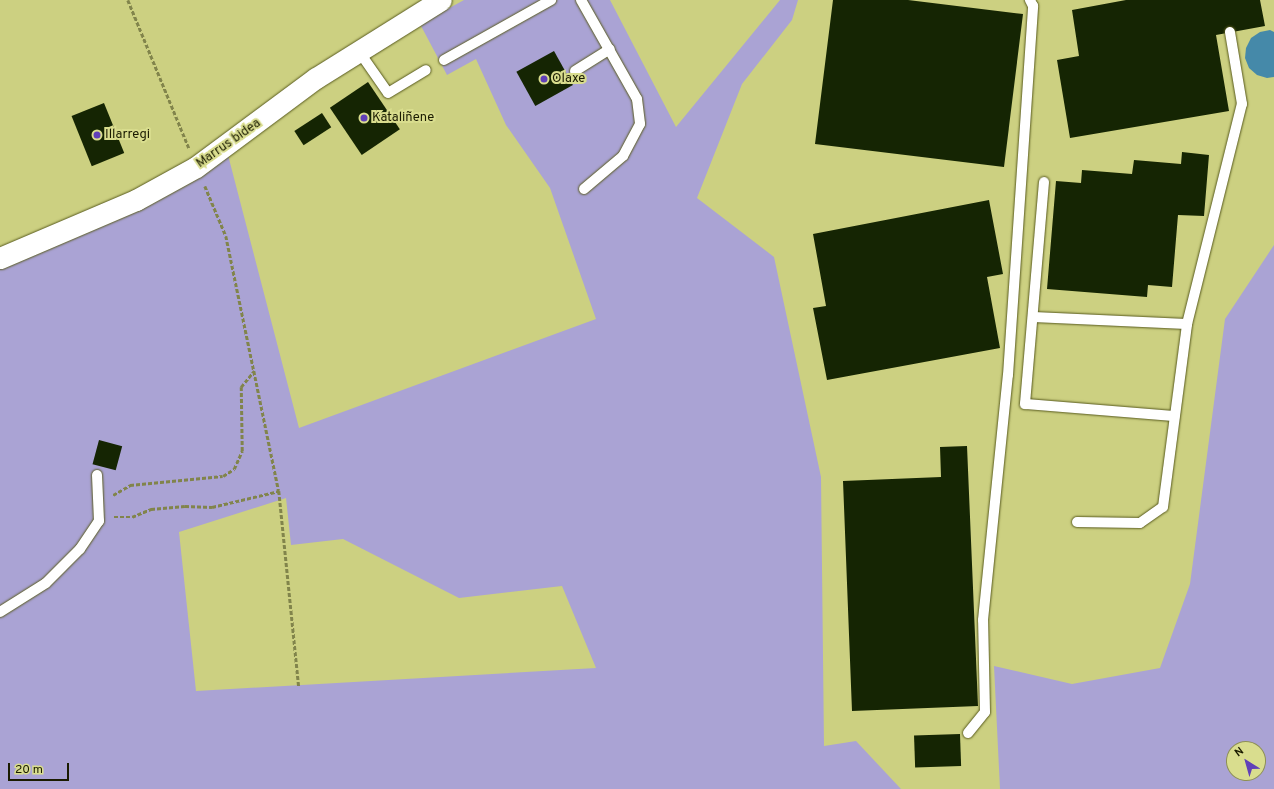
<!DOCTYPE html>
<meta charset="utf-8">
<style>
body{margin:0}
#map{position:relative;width:1274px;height:789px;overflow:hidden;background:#ccd081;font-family:Overpass,sans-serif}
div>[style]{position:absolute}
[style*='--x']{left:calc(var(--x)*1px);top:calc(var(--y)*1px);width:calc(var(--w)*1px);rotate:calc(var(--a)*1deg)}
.green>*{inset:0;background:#aaa3d4}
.water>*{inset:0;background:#4589a9}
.building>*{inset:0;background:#152503;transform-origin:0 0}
.path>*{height:2.5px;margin-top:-1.25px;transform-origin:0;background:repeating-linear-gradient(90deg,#81844b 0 4px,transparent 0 6px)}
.roads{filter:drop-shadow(0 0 1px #585a1e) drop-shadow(0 0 1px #585a1e)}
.lane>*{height:10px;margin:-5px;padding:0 5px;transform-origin:5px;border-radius:5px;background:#fff}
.street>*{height:21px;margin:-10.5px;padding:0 10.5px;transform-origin:10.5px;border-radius:10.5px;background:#fff}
.dots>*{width:11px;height:11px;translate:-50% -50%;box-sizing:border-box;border:2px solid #d9dd8e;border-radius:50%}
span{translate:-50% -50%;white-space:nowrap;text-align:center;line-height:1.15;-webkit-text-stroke:4px #d9dd8e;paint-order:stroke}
.poi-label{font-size:13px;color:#1a1b00}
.left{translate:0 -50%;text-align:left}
.street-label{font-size:13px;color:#1a1b00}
.north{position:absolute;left:1226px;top:741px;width:40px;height:40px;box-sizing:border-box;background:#d9dd8e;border:1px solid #8d8f55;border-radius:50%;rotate:323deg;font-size:11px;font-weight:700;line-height:16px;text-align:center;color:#1a1b00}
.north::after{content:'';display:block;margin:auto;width:14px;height:18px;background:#6140b8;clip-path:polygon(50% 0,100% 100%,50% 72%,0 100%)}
.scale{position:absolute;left:8px;top:763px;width:61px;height:18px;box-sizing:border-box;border:2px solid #1a1b00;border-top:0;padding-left:5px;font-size:12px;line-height:14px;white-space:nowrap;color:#1a1b00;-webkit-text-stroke:3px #d9dd8e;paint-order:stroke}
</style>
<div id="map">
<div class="green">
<div style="clip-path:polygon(evenodd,464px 0,610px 0,676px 127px,780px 0,798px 0,792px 20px,742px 84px,697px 198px,774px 257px,821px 477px,824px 746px,856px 741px,901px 789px,0 789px,0 267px,185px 186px,228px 155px,299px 428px,596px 319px,550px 188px,506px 125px,476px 59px,447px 75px,420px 24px,464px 0,286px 498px,291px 545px,343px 539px,459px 598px,562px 586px,596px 668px,196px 691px,179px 532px,286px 498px)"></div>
<div style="clip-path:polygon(evenodd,1274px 245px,1274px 789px,1000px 789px,994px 666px,1072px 684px,1160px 668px,1190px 584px,1225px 319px,1274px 245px,1234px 749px,1258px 749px,1258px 773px,1234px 773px,1234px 749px)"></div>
</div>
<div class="water">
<div style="clip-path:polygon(1270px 30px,1274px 32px,1274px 77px,1267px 78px,1257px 75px,1249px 68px,1245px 58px,1246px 48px,1251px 38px,1260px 32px)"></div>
</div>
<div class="building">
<div style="clip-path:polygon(833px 0,908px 0,1023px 14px,1004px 167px,815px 144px)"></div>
<div style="clip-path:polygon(1126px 0,1260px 0,1265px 26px,1216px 35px,1229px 111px,1070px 138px,1057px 60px,1079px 56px,1072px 10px)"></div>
<div style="left:554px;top:51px;width:39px;height:43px;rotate:61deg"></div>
<div style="left:368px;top:82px;width:57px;height:46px;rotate:56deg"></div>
<div style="left:104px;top:103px;width:54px;height:35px;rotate:68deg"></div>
<div style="left:322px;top:113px;width:17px;height:33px;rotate:57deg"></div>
<div style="clip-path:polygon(1182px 152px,1209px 155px,1204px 216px,1178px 215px,1172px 287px,1148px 285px,1147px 297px,1047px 289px,1056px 181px,1081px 183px,1082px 170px,1132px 174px,1134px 160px,1181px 164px)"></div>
<div style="clip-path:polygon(989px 200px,1003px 274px,987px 277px,1000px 348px,827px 380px,813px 308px,826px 306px,813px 234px)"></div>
<div style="left:99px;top:440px;width:24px;height:25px;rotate:15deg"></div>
<div style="clip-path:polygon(967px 446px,978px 706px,852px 711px,843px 481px,941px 477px,940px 447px)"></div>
<div style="left:960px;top:734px;width:32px;height:46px;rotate:88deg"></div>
</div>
<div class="path">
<div style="--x:128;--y:0;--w:160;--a:67.6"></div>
<div style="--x:205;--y:186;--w:54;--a:67.2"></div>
<div style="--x:226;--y:236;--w:260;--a:78.3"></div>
<div style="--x:279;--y:491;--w:197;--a:84.2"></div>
<div style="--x:113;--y:495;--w:20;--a:-30"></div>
<div style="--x:130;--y:485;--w:93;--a:-5.5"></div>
<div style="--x:223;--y:476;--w:13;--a:-32"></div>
<div style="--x:234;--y:469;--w:20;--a:-66"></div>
<div style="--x:242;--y:451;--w:64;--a:-90.9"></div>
<div style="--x:241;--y:387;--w:21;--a:-51"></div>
<div style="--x:114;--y:517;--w:18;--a:0"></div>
<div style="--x:132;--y:517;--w:21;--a:-23"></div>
<div style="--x:151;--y:509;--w:34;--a:-5"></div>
<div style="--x:185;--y:506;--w:27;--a:2"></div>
<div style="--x:212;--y:507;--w:69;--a:-13.4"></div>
</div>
<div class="roads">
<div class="lane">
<div style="--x:581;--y:0;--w:114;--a:60.5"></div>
<div style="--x:637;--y:99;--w:25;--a:83"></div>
<div style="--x:640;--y:124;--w:36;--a:118"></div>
<div style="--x:623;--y:156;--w:51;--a:139.8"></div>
<div style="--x:358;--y:50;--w:52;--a:55.1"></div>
<div style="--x:388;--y:93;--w:44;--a:-31.2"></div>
<div style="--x:444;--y:60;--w:123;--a:-29.3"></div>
<div style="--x:575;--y:71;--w:41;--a:-32.2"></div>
<div style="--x:1044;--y:182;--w:223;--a:94.9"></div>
<div style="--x:1025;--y:404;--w:150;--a:4.6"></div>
<div style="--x:1033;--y:317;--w:154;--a:2.6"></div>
<div style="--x:1077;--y:522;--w:63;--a:0.9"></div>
<div style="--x:1140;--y:523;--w:28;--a:-35"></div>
<div style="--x:1163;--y:507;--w:185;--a:-82.5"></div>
<div style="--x:1187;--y:324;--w:227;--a:-76"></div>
<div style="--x:1242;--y:104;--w:73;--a:-99.5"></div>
<div style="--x:0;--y:612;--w:54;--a:-32.2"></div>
<div style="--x:46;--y:583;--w:48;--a:-45"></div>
<div style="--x:80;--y:549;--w:34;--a:-56"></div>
<div style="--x:99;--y:521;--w:46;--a:-92.5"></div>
<div style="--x:968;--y:733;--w:27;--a:-51"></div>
<div style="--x:985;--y:712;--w:92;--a:-91.2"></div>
<div style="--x:983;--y:620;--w:246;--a:-84.2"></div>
<div style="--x:1008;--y:375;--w:370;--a:-86.1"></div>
<div style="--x:1033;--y:6;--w:7;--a:-117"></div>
</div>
<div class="street">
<div style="--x:0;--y:258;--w:148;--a:-23.1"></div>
<div style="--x:136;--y:200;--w:68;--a:-28.8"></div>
<div style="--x:196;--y:167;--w:149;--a:-36.6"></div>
<div style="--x:316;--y:78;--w:147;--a:-32"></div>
</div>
</div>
<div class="dots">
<div style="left:544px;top:79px;background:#6140b8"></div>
<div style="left:364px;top:118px;background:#6140b8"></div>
<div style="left:97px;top:135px;background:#6140b8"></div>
</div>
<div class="poi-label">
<span class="left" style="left:552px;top:79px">Olaxe</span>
<span class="left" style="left:372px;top:118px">Kataliñene</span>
<span class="left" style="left:105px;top:135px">Illarregi</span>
</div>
<div class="street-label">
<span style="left:229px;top:144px;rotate:-35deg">Marrus bidea</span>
</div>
<div class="north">N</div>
<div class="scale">20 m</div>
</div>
